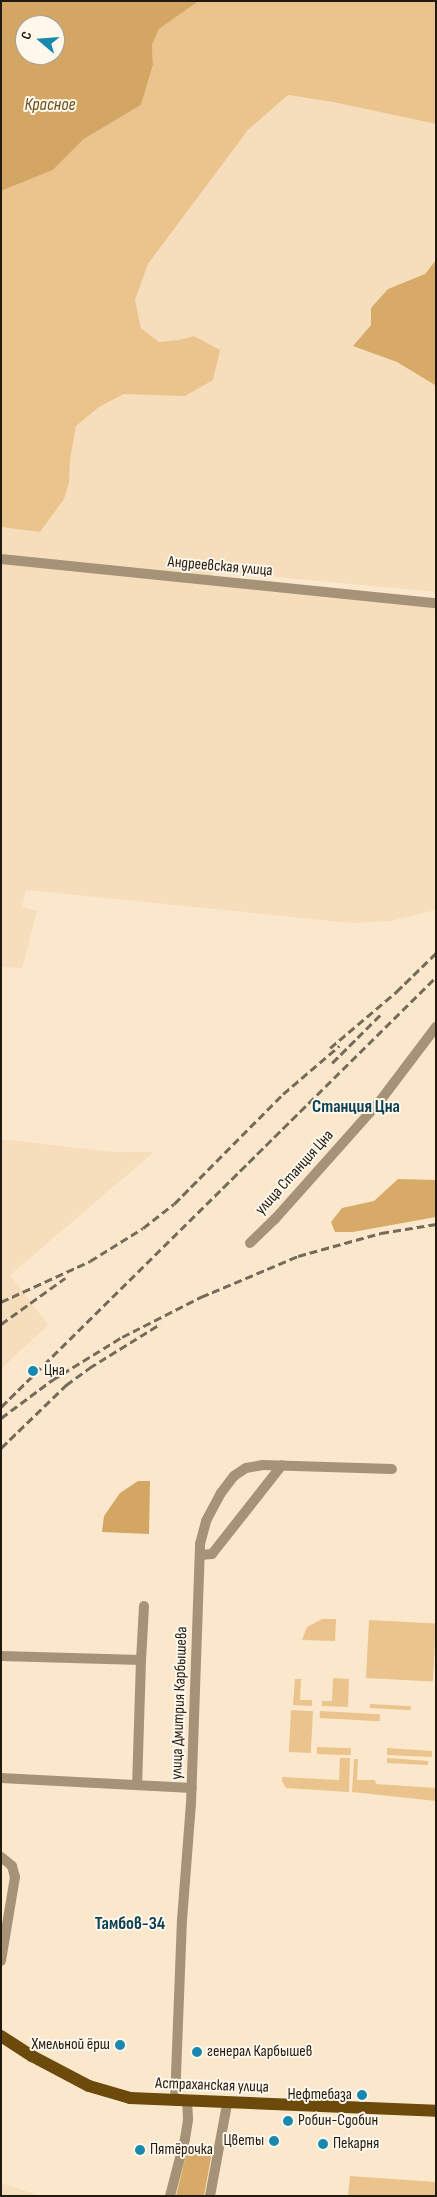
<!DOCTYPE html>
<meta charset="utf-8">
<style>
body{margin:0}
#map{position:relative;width:437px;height:2197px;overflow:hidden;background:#fbe8cc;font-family:"Sofia Sans Condensed",sans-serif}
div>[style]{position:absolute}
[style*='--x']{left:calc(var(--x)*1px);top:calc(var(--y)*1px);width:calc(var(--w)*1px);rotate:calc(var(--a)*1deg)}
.built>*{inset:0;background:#f6debc}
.green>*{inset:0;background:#eac48c;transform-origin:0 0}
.forest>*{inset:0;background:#d7ab67}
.water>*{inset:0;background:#d3a763}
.minor>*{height:10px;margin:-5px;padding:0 5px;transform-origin:5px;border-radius:5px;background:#a69377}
.major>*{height:12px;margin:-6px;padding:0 6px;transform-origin:6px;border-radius:6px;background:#6b4a0c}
.rail>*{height:2.5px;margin-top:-1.25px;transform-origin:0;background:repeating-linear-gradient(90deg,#766b5a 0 8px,transparent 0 12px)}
.dots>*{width:14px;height:14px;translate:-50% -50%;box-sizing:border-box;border:2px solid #fef7eb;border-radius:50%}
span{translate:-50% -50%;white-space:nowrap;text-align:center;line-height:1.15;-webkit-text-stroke:4px #fef7eb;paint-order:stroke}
.street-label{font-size:16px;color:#201a10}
.poi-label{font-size:16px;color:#201a10}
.left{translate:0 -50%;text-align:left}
.right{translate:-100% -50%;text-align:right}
.water-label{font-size:18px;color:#6c4e1b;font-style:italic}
.neighbourhood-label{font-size:18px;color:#0e4053;font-weight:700}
.frame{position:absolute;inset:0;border:2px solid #201a10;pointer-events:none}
.north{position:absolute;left:15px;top:15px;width:50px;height:50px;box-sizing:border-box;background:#fef7eb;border:1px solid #a59f93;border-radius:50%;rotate:288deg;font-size:14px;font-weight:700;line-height:20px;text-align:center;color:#201a10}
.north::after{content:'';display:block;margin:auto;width:18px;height:22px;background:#1888ae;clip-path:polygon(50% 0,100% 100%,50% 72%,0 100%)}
</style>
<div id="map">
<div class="built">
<div style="clip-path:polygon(288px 95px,333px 102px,436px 124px,436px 260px,425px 274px,388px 289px,371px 308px,371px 325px,354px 346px,397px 362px,436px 384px,436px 592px,212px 571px,212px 584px,436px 608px,436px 910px,390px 921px,351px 923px,26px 890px,22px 907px,37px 911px,22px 968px,1px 967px,1px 527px,40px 532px,69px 483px,70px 460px,76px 426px,99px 407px,124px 394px,150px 394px,194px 336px,179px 340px,159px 342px,141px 328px,135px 300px,148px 264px,248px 130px)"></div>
<div style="clip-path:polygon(1px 1139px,113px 1152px,154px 1152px,10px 1275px,48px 1325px,1px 1369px)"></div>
<div style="clip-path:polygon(1px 2183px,23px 2190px,40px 2196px,1px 2196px)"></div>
</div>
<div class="green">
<div style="clip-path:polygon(199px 1px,436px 1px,436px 124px,333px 102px,288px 95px,248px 130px,148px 264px,135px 300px,141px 328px,159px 342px,179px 340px,194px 336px,220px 350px,213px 380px,185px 396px,124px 394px,99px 407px,76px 426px,70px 460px,69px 483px,64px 499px,40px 532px,1px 527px,1px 191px,53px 170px,84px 139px,141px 105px,153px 65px,152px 45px,159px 29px)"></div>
<div style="clip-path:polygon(322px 1619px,336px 1619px,335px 1641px,302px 1640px,307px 1627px)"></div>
<div style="left:369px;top:1620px;width:67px;height:58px;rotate:3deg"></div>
<div style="clip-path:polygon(333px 1678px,349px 1679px,348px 1707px,322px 1706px,322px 1701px,332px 1701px)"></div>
<div style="clip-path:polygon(295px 1679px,301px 1679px,300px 1700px,312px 1700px,312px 1706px,293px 1705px)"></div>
<div style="left:370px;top:1704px;width:41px;height:4px;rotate:3deg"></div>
<div style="left:291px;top:1710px;width:22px;height:42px;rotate:3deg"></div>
<div style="left:320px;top:1711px;width:60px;height:7px;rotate:3deg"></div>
<div style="left:317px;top:1747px;width:34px;height:7px;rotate:2deg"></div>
<div style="clip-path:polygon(387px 1748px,432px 1751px,432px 1757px,387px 1755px)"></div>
<div style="clip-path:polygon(340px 1758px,350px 1758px,349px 1792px,286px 1788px,282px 1781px,282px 1777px,339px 1780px)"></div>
<div style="clip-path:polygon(387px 1758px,428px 1761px,428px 1765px,387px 1763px)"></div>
<div style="clip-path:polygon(354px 1759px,358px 1759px,357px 1780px,375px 1780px,376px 1784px,436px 1788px,436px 1801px,352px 1792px)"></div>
<div style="clip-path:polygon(350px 2176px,436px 2182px,436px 2196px,348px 2196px)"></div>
</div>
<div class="forest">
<div style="clip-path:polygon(436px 260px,436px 384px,435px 385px,397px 362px,353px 346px,371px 325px,371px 308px,388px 289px,425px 274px)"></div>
<div style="clip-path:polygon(398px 1179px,436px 1180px,436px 1217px,353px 1232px,335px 1232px,331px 1222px,342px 1208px,374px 1201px)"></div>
<div style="clip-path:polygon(187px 2151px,212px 2152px,204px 2196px,176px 2196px)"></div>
</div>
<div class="water">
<div style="clip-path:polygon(evenodd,1px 1px,199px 1px,159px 29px,152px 45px,153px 65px,141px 105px,84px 139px,53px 170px,1px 191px,1px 1px,25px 25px,55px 25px,55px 55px,25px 55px,25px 25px)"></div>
<div style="clip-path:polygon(138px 1481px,150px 1481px,149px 1534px,102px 1532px,104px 1516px,120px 1493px)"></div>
</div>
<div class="minor">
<div style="--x:1;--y:559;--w:437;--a:5.8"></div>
<div style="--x:250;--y:1243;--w:35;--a:-44"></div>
<div style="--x:275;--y:1219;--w:158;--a:-48.3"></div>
<div style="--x:380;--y:1101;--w:93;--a:-52.9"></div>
<div style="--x:200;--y:1555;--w:12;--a:-5"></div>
<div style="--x:212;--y:1554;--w:113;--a:-51.8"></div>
<div style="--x:1;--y:1656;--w:140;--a:1.6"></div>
<div style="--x:141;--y:1660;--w:125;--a:91.8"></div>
<div style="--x:141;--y:1660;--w:54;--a:-86.8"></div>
<div style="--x:1;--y:1778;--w:191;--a:3"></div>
<div style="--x:1;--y:1857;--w:14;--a:39"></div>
<div style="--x:12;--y:1866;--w:11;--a:75"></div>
<div style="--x:15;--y:1877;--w:85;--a:99.5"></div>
<div style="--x:175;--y:2101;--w:181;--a:-87.8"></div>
<div style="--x:182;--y:1920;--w:116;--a:-85.6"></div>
<div style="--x:191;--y:1804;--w:260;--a:-88"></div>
<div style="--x:200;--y:1544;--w:24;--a:-75"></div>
<div style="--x:206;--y:1521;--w:32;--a:-62"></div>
<div style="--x:221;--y:1493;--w:21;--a:-53"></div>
<div style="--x:234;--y:1476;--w:14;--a:-34"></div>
<div style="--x:246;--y:1468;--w:17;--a:-10"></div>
<div style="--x:263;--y:1465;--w:129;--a:1.8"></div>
<div style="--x:170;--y:2196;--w:59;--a:-75.3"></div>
<div style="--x:185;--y:2139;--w:20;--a:-81"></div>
<div style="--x:188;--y:2119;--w:18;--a:-93"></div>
<div style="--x:210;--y:2196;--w:94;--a:-79.5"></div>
</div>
<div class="major">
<div style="--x:1;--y:2036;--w:37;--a:33"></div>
<div style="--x:32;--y:2056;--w:64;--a:27.8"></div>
<div style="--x:89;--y:2086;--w:43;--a:16.3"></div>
<div style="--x:130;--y:2098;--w:306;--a:2.4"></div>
</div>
<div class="rail">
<div style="--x:330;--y:1048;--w:87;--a:-40.3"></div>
<div style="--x:396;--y:992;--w:56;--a:-44.3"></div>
<div style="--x:332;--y:1063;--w:69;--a:-45"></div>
<div style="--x:1;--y:1302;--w:98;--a:-24.7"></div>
<div style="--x:90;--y:1261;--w:62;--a:-31.9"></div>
<div style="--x:143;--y:1228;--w:39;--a:-38"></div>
<div style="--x:174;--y:1204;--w:155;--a:-45.3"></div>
<div style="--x:283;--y:1094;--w:74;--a:-40.6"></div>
<div style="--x:1;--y:1324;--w:79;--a:-35.7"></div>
<div style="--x:1;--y:1407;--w:612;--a:-44.67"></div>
<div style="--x:1;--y:1418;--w:64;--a:-36.7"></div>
<div style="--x:52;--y:1380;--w:82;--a:-31.6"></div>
<div style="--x:122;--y:1337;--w:89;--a:-26.9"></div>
<div style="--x:201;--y:1297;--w:105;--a:-22.9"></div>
<div style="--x:298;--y:1256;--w:86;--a:-15.5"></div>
<div style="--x:381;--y:1233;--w:56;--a:-9.3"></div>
<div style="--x:1;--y:1448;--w:91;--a:-44.1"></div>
<div style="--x:66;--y:1385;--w:29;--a:-36"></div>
<div style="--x:89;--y:1368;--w:84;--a:-31.8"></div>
</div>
<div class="dots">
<div style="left:33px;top:1371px;background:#1888ae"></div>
<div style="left:120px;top:2045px;background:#1888ae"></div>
<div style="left:197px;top:2052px;background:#1888ae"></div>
<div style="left:362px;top:2095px;background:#1888ae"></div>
<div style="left:288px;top:2121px;background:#1888ae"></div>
<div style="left:274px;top:2141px;background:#1888ae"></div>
<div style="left:323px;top:2144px;background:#1888ae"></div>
<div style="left:140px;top:2150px;background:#1888ae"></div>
</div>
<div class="street-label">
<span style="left:220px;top:567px;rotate:5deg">Андреевская улица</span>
<span style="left:295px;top:1173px;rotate:-48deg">улица Станция Цна</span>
<span style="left:180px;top:1703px;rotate:-88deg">улица Дмитрия Карбышева</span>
<span style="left:212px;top:2086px;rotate:2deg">Астраханская улица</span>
</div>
<div class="poi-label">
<span class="left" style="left:44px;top:1371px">Цна</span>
<span class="right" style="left:110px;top:2045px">Хмельной ёрш</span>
<span class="left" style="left:207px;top:2052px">генерал Карбышев</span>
<span class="right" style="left:352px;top:2095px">Нефтебаза</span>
<span class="left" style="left:298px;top:2121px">Робин-Сдобин</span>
<span class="right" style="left:264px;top:2141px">Цветы</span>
<span class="left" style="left:333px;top:2144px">Пекарня</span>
<span class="left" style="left:150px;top:2150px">Пятёрочка</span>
</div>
<div class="water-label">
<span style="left:50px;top:105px">Красное</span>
</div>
<div class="neighbourhood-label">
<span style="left:356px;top:1107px">Станция Цна</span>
<span style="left:130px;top:1924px">Тамбов-34</span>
</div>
<div class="frame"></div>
<div class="north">С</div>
</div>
